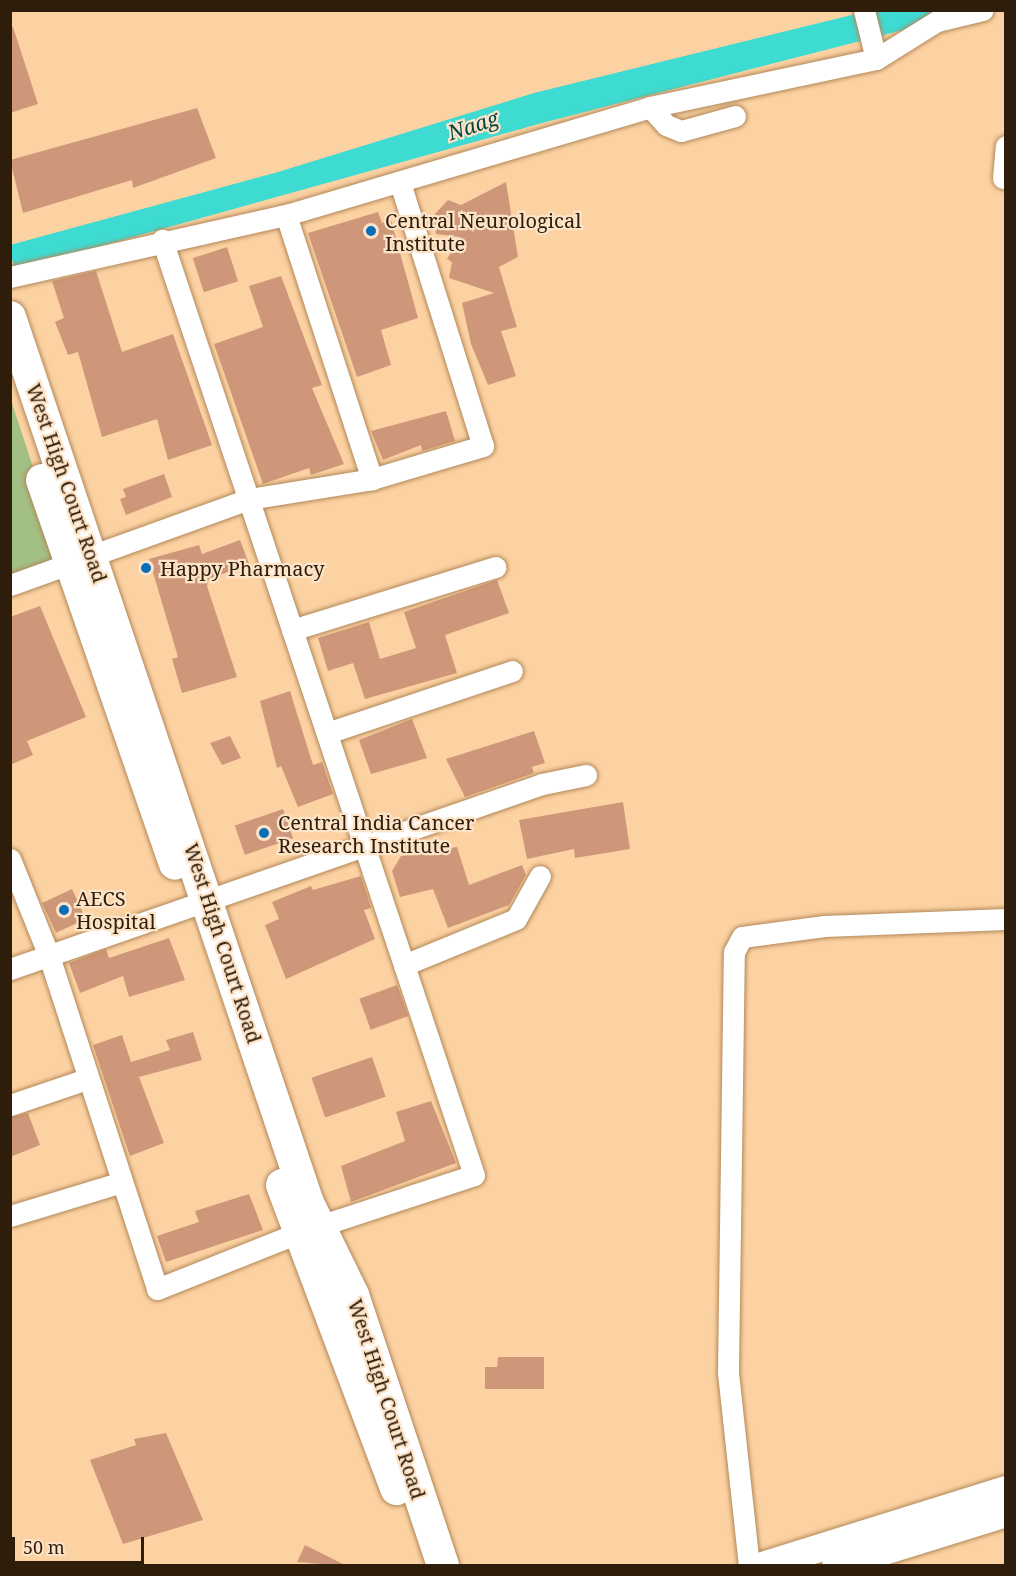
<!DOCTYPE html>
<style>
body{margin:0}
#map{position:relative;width:1016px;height:1576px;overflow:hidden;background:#fdd2a2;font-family:"Noto Serif",serif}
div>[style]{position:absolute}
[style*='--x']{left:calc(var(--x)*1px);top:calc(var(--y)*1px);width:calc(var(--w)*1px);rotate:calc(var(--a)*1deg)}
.green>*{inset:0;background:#a2c084}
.water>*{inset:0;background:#3edbd2}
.building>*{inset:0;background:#cf9779;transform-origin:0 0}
.roads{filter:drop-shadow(0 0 2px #b1885a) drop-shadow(0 0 2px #b1885a)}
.minor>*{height:21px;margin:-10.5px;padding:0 10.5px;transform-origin:10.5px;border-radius:10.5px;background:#fff}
.secondary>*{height:28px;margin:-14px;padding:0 14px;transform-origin:14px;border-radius:14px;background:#fff}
.primary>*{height:32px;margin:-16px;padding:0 16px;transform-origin:16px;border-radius:16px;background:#fff}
.dots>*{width:16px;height:16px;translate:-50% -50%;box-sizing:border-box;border:3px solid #fde3c7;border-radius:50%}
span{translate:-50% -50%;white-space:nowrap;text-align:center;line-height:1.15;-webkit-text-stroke:4.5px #fde3c7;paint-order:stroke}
.poi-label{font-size:20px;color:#2d1d0a}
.left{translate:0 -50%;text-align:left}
.street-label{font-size:20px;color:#2d1d0a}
.water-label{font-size:21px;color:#004744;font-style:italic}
.frame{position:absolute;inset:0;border:12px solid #2d1d0a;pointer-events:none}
.scale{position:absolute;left:12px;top:1537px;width:132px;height:27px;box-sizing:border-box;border:3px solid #2d1d0a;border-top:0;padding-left:8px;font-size:18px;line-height:21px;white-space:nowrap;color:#2d1d0a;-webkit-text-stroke:4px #fde3c7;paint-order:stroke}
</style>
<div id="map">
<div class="green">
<div style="clip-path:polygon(10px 397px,64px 562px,10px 581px)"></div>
</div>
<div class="water">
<div style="clip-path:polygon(868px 11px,977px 11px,542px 123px,15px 270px,11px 255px,10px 245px,278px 172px,534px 93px)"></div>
</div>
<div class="building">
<div style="clip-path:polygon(13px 27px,38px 104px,10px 113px,10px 28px)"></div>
<div style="clip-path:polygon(197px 108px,216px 158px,133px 188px,132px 180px,23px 213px,10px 160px)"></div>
<div style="clip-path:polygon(506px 182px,518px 257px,499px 267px,517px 327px,501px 331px,516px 376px,488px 385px,471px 344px,462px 303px,494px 293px,449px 278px,452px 262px,447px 259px,460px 237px,436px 234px,433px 216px,448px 200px,461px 205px)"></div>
<div style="clip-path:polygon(378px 212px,382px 223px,391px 220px,418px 318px,381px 330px,391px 365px,357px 377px,308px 233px)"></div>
<div style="left:227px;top:247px;width:36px;height:36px;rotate:72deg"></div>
<div style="clip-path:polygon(96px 271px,122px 352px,173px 334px,212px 445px,168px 460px,157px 419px,102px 437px,78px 352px,68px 355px,55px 322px,64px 318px,52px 281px)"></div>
<div style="clip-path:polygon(281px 276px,322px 385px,312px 388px,344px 464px,311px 475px,309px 468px,263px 484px,214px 344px,263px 327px,249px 286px)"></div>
<div style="clip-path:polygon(446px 411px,455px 441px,422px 451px,421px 445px,383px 460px,371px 431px)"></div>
<div style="clip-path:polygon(164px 474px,172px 497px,126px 515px,120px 499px,126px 497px,123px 489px)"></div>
<div style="clip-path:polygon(240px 540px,249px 564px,209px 579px,207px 586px,237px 677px,182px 693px,172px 659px,178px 657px,149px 559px,199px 545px,202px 554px)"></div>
<div style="clip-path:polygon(497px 580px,509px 613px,445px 635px,457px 673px,365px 699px,353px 663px,328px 671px,318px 638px,369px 622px,380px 659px,416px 648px,404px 612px)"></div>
<div style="clip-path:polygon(40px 606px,86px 717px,27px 741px,33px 755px,10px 765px,10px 617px)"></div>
<div style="clip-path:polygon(290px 691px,313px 765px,322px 762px,333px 794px,298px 807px,281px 766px,277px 768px,260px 701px)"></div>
<div style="clip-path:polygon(412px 719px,427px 758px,371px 774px,359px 740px)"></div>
<div style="clip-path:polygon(534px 731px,545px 763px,532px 767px,534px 773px,465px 797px,446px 759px)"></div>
<div style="clip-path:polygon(230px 736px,241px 758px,222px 765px,210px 743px)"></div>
<div style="clip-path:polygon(623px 802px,630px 849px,575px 858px,574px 849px,527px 859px,519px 820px)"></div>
<div style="left:283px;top:809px;width:31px;height:51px;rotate:71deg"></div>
<div style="clip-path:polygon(457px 847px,469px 885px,522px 865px,526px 875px,509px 905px,448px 928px,433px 889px,400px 897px,392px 871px,401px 856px)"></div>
<div style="clip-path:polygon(361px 876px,371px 908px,364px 910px,375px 939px,286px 979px,265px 925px,279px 919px,272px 902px,311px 886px,313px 890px)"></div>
<div style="left:72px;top:889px;width:33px;height:33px;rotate:65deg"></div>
<div style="clip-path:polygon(169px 938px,185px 980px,129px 997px,123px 976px,80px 993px,69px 963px,106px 949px,109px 958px)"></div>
<div style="left:397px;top:985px;width:33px;height:40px;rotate:70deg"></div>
<div style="clip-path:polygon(193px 1032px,202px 1060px,139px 1077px,164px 1143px,130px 1156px,93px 1045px,122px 1035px,131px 1062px,170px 1050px,166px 1040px)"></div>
<div style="left:372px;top:1057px;width:42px;height:64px;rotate:71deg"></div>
<div style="clip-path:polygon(431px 1101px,456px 1163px,351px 1202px,341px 1166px,405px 1141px,396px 1112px)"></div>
<div style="clip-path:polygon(28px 1113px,40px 1145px,10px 1157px,10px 1117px)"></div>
<div style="clip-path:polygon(249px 1194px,263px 1230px,166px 1262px,157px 1236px,199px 1222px,195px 1211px)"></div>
<div style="clip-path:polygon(498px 1357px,544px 1357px,544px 1389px,485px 1389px,485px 1367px,497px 1367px)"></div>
<div style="clip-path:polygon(166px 1433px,203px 1520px,123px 1544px,90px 1460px,136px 1445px,134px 1439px)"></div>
<div style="clip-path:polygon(305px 1545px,347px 1566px,297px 1562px)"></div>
</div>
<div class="roads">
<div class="minor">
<div style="--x:876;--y:59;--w:72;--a:-31.9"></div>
<div style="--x:937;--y:21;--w:47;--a:-13.4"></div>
<div style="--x:650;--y:107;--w:24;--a:48"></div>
<div style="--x:666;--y:125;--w:16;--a:22"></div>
<div style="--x:681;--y:131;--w:56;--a:-15.5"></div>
<div style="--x:1003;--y:178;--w:32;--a:-85"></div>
<div style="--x:286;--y:215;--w:278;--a:72"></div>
<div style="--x:10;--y:277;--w:283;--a:-12.7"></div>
<div style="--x:286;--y:215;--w:380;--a:-16.5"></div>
<div style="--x:650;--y:107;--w:231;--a:-12"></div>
<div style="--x:876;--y:59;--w:50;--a:-103.8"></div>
<div style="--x:10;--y:585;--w:254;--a:-19.8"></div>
<div style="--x:249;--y:499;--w:125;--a:-9.2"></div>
<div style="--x:372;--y:479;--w:116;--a:-16.6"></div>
<div style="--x:483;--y:446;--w:276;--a:-107.5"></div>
<div style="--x:292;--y:630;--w:213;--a:-17.2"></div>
<div style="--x:327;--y:733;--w:195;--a:-18.5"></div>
<div style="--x:10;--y:859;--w:105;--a:68.1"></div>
<div style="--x:49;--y:956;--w:350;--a:72"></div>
<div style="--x:157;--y:1289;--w:152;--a:-21.7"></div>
<div style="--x:298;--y:1233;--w:185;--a:-18.2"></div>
<div style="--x:474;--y:1175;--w:986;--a:-108.45"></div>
<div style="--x:404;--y:965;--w:121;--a:-22.3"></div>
<div style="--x:516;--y:919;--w:49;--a:-60.8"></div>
<div style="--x:10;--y:969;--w:563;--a:-19.17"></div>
<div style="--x:542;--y:784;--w:45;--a:-11.6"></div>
<div style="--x:10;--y:1105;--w:81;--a:-18.7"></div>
<div style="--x:10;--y:1216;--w:117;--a:-16.9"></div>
<div style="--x:749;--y:1566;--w:195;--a:-96.2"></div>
<div style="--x:728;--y:1372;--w:420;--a:-89.2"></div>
<div style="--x:734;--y:952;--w:17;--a:-62"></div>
<div style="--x:742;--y:937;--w:83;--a:-7.6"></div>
<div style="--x:824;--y:926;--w:182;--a:-2.2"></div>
</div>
<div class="secondary">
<div style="--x:762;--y:1566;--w:256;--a:-17.3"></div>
<div style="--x:836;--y:1566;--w:178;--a:-17.3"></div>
</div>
<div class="primary">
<div style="--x:10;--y:317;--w:935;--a:71.41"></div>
<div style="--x:308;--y:1203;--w:102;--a:63.9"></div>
<div style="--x:353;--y:1295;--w:286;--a:71.6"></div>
<div style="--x:42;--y:480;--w:406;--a:70.9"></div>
<div style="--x:282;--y:1185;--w:325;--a:69.4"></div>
</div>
</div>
<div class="dots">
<div style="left:371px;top:231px;background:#096eba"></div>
<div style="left:146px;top:568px;background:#096eba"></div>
<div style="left:264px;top:833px;background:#096eba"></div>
<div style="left:64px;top:910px;background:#096eba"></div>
</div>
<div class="poi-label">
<span class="left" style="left:385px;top:232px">Central Neurological<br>Institute</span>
<span class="left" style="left:160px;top:568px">Happy Pharmacy</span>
<span class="left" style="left:278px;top:834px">Central India Cancer<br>Research Institute</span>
<span class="left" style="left:76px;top:910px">AECS<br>Hospital</span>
</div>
<div class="street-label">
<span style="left:67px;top:483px;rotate:71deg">West High Court Road</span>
<span style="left:223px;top:943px;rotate:72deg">West High Court Road</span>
<span style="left:387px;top:1399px;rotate:72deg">West High Court Road</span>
</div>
<div class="water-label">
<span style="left:473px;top:125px;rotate:-18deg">Naag</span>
</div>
<div class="frame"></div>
<div class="scale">50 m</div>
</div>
